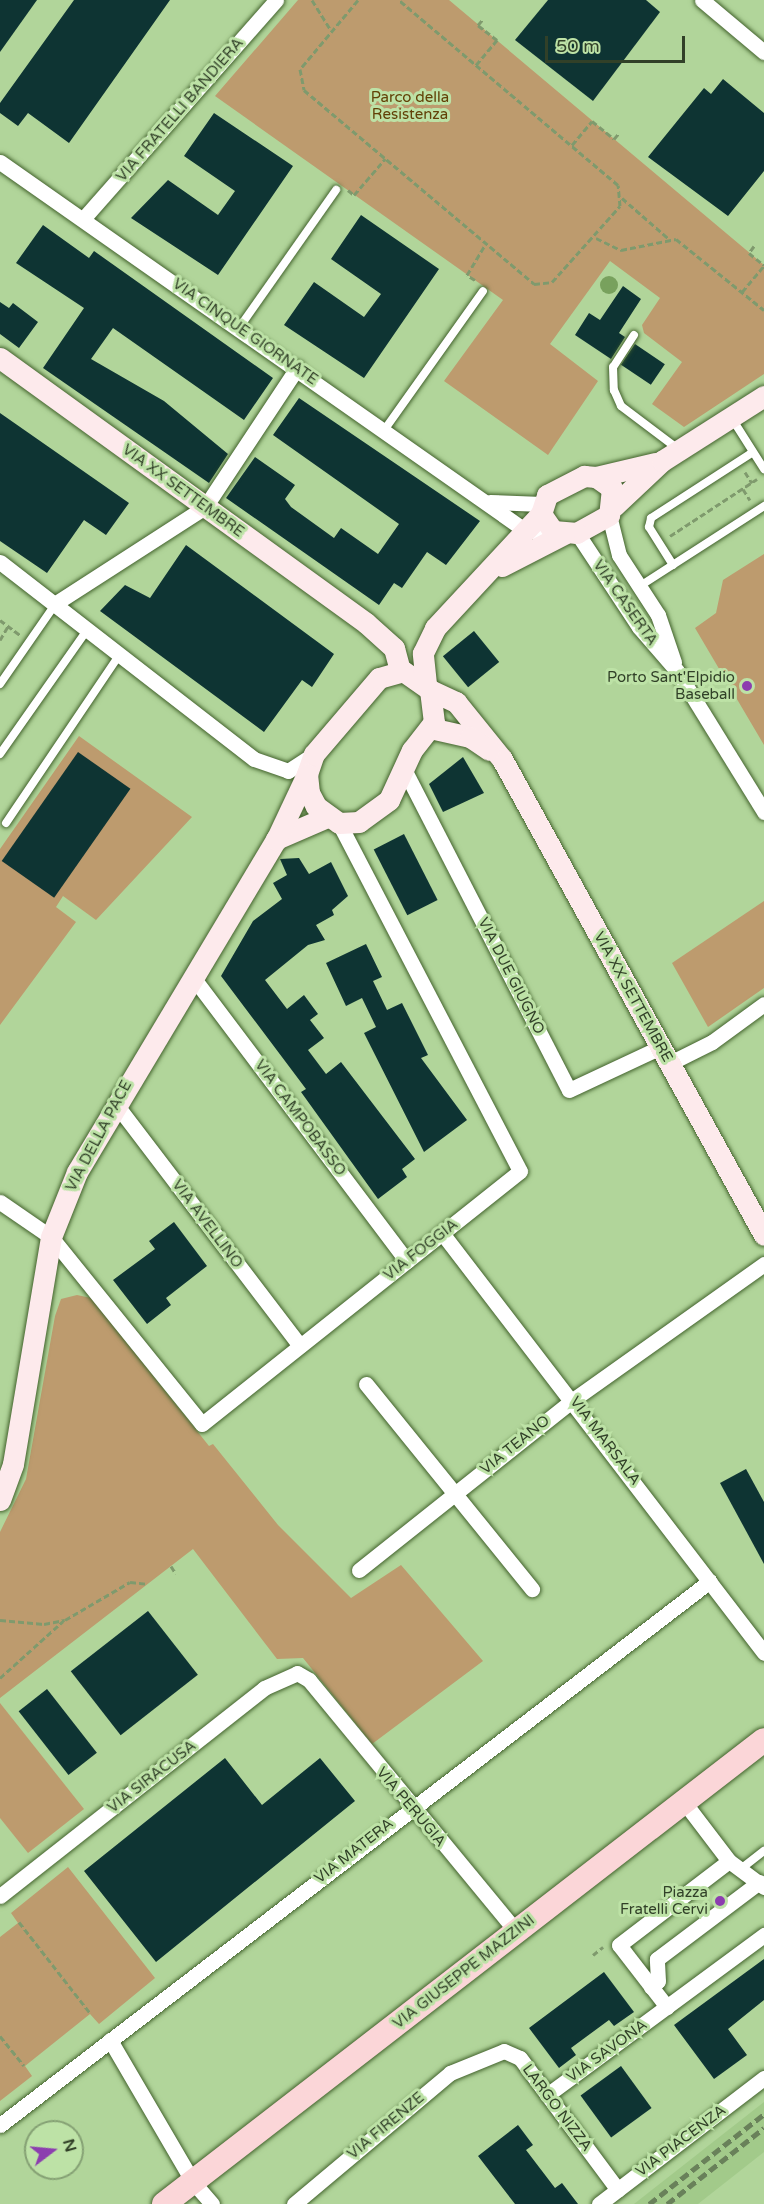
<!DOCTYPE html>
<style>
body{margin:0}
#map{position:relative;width:764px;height:2204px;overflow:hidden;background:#b1d59a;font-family:"Varela Round",sans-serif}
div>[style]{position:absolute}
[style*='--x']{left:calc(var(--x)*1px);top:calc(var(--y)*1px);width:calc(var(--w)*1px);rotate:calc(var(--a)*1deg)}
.built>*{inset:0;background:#a2ca8a}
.green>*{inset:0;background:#bd9b6e}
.water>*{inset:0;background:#78a15d}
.round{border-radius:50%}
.building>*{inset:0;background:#0e3433;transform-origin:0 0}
.path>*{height:3px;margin-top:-1.5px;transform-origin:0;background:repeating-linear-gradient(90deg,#7f9a6d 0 6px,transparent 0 9px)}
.roads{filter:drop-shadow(0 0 2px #43632d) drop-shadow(0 0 2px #43632d)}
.lane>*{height:8px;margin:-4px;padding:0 4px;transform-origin:4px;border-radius:4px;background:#fff}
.street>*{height:15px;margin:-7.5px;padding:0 7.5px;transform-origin:7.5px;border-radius:7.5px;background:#fff}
.secondary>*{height:21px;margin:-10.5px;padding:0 10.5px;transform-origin:10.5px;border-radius:10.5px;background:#fdeaec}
.primary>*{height:24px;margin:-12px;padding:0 12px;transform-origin:12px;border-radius:12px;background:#fbd6d8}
.rail>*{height:4.5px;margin-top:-2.25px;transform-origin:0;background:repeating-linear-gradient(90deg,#69815a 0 9px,transparent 0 13.5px)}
.dots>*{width:16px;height:16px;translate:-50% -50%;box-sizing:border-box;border:3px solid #bde2a6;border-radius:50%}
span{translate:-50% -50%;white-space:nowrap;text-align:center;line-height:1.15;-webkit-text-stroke:6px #bde2a6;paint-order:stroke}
.park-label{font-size:15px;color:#624107}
.street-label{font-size:15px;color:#314028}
.poi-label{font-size:15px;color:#314028}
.right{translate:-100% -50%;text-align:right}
.north{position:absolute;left:24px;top:2120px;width:60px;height:60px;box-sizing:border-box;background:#bde2a6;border:2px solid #85a174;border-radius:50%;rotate:74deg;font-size:16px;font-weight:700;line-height:24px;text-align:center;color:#314028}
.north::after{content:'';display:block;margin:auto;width:21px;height:27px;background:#8c3eaf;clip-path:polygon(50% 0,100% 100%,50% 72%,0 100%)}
.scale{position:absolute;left:545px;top:36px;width:140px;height:27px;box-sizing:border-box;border:3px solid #314028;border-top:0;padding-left:8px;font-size:18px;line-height:21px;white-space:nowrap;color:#314028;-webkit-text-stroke:4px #bde2a6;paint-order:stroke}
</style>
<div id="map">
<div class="built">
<div style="clip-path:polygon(764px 2102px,764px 2152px,698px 2204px,634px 2204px)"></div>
</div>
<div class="green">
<div style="clip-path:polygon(298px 0,449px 0,764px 265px,764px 374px,684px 427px,652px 404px,682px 362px,644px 333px,642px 325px,660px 298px,610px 261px,550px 344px,598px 381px,548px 455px,444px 381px,503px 300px,215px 96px)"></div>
<div style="clip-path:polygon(764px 554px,764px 745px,695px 628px,716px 613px,723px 580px)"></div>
<div style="clip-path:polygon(79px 736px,192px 817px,96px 920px,63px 896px,56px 907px,76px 922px,0 1025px,0 849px)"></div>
<div style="clip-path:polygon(764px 901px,764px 988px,708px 1027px,672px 963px)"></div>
<div style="clip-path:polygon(77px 1295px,91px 1298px,209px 1446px,213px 1444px,278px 1525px,351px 1598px,401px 1565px,483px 1661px,372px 1744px,303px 1658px,277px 1659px,193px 1549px,0 1698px,0 1532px,26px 1479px,55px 1316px,61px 1299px)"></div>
<div style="clip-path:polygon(0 1703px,84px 1809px,28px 1853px,0 1818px)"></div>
<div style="clip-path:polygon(68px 1867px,155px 1978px,99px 2024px,90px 2014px,25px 2066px,32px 2076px,0 2101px,0 1937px,18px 1923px,11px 1913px)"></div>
</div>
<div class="water">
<div class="round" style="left:600px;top:276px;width:18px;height:18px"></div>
</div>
<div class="building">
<div style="clip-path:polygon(0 0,37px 0,0 52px)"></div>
<div style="clip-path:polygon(74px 0,170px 0,69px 143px,28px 113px,18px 126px,0 113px,0 103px)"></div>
<div style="clip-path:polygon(548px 0,646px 0,660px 12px,593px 101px,515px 40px)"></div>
<div style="clip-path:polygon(723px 79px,764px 113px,764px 171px,728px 216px,648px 157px,704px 88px,711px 94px)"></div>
<div style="clip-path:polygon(214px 113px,293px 166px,218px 275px,131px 218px,168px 180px,218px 215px,235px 191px,184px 156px)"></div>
<div style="clip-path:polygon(361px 215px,439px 269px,364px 378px,284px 325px,314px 282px,364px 317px,381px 294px,331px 259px)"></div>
<div style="clip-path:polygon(43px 225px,89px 258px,94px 251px,273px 378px,244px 420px,113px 328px,91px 359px,164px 401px,228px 454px,209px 483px,43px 368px,84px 308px,16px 263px)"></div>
<div style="clip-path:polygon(623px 286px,641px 299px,619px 333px,625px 337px,611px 359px,575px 335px,589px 313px,600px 320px)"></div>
<div style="clip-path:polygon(0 302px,9px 308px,13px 303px,38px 322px,19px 348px,0 334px)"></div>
<div style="left:635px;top:344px;width:36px;height:25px;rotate:34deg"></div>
<div style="clip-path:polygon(299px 398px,480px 521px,446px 565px,427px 552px,402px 588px,394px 583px,379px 605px,226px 498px,255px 457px,295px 485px,285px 499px,291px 507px,334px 538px,341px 528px,378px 554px,399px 524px,273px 435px)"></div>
<div style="clip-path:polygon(0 413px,129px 503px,106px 535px,84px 520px,47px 573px,0 541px)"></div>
<div style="clip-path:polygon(186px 545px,334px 654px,312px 687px,302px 680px,264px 732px,100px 611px,125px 585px,150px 598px)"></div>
<div style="left:474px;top:631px;width:40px;height:40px;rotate:51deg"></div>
<div style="left:78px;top:752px;width:64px;height:133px;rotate:35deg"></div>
<div style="clip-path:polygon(463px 757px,484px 793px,443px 812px,429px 784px)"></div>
<div style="left:404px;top:834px;width:74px;height:34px;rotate:63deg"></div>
<div style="clip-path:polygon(299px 858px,309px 874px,331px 862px,348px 896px,332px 910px,334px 915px,316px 925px,325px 940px,308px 945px,265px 980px,287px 1009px,304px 995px,318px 1014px,310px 1020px,324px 1038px,308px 1050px,326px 1074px,341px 1062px,415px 1159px,402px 1169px,407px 1177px,378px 1199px,301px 1092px,306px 1089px,221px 976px,253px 921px,282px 899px,273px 883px,287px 875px,280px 859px)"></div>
<div style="clip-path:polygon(366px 944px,382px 977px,373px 981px,387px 1010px,402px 1003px,428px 1055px,421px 1058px,467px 1120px,424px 1152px,364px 1033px,376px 1027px,362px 998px,346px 1006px,326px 963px)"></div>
<div style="clip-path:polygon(174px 1222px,207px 1266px,166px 1298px,171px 1305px,147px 1324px,113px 1280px,155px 1249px,149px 1241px)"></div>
<div style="clip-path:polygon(746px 1469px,764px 1502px,764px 1564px,720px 1483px)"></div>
<div style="left:148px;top:1611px;width:81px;height:98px;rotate:52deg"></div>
<div style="left:47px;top:1689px;width:81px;height:36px;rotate:52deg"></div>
<div style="clip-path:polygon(225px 1758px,262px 1805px,320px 1758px,355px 1801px,156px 1962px,84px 1871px)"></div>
<div style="clip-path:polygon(764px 1959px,764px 2000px,728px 2029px,747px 2055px,714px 2079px,674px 2025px)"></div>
<div style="clip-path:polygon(604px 1972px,634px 2012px,614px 2026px,609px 2020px,571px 2048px,576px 2055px,559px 2068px,529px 2028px)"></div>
<div style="left:621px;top:2066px;width:52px;height:50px;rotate:54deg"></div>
<div style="clip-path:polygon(518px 2125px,533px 2145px,526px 2150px,555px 2188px,562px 2183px,578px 2204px,515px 2204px,478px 2156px)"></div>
</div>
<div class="path">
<div style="--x:312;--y:0;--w:36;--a:58"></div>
<div style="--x:358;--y:0;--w:90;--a:130"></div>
<div style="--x:300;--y:69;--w:21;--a:79"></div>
<div style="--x:304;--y:90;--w:301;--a:40.1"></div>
<div style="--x:534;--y:284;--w:18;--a:-6"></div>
<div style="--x:552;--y:282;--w:102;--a:-48.2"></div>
<div style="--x:620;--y:206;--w:21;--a:-95"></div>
<div style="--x:618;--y:185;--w:287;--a:-139.8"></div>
<div style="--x:476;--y:65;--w:33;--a:-50"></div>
<div style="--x:497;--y:40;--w:24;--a:-142"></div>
<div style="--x:478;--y:25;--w:8;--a:-50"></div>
<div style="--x:572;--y:145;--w:31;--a:-50"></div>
<div style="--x:592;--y:121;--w:28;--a:39"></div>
<div style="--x:614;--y:139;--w:8;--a:-50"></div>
<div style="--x:348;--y:190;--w:8;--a:40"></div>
<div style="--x:354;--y:195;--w:48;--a:-49.3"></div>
<div style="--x:622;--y:198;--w:61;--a:41"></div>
<div style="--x:596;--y:238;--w:28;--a:26"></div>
<div style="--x:621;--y:250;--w:56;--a:-11.3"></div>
<div style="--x:676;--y:239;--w:113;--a:38.9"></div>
<div style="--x:754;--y:246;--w:9;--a:126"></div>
<div style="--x:749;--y:253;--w:19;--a:39"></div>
<div style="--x:475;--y:280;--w:9;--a:-148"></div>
<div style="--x:467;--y:275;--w:37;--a:-59"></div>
<div style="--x:742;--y:292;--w:34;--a:-50"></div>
<div style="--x:745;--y:472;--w:13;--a:58"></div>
<div style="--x:743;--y:489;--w:13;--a:58"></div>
<div style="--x:670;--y:536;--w:104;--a:-33.2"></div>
<div style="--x:0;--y:620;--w:25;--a:37"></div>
<div style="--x:0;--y:640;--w:16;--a:-60"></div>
<div style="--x:171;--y:1566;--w:9;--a:58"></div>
<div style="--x:0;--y:1620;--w:44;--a:5.2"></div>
<div style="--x:44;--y:1624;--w:21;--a:-11"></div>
<div style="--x:65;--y:1620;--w:75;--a:-30.3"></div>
<div style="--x:130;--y:1582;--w:18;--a:6"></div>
<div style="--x:0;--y:1678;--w:85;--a:-42.1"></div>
<div style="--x:19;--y:1922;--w:115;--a:52"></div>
<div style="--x:593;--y:1955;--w:13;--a:-39"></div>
<div style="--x:0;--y:2036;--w:38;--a:51"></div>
</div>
<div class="roads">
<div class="lane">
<div style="--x:239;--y:328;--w:169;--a:-54.9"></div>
<div style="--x:634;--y:335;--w:38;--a:123"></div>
<div style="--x:613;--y:367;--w:23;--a:88"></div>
<div style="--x:614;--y:390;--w:17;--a:66"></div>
<div style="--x:621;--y:406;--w:71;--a:37"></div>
<div style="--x:731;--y:417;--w:62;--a:57.6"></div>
<div style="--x:385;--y:429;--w:169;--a:-54.6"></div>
<div style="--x:673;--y:565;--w:45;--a:-122.3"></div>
<div style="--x:649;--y:527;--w:9;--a:-77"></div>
<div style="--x:651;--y:518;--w:121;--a:-32.9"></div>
<div style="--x:640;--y:586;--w:148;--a:-32.8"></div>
<div style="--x:0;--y:684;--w:98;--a:-55.3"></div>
<div style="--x:0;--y:754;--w:153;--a:-54.9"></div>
<div style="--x:6;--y:823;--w:204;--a:-56"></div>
<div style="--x:742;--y:1868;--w:28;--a:-38"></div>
</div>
<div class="street">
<div style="--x:702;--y:0;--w:81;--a:40"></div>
<div style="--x:0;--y:162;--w:643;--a:35.05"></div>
<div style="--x:526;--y:531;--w:27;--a:0"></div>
<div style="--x:83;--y:219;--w:292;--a:-48.6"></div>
<div style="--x:490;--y:502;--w:52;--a:2.2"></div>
<div style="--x:609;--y:515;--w:41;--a:76"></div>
<div style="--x:619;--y:555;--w:72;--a:57"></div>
<div style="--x:658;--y:615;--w:50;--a:71.2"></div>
<div style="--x:577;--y:533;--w:113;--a:56.6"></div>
<div style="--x:639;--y:627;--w:58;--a:49.2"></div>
<div style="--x:677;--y:671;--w:166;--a:58.3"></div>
<div style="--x:0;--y:562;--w:321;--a:37.8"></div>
<div style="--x:254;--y:759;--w:36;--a:19"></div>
<div style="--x:288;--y:771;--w:31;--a:-33"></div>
<div style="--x:56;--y:603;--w:177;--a:-32.8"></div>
<div style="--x:205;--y:507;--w:167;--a:-56.5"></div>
<div style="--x:406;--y:773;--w:356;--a:62.8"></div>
<div style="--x:569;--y:1090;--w:102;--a:-25.1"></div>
<div style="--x:192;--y:976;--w:357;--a:53"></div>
<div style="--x:670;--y:1063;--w:47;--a:-26.6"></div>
<div style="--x:712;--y:1042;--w:64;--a:-36.2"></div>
<div style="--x:115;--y:1103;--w:305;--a:52.7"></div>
<div style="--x:0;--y:1202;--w:62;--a:34.5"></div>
<div style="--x:51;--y:1237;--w:240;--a:51.1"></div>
<div style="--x:202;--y:1424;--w:406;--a:-38.5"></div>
<div style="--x:520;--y:1171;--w:392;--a:-117.5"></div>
<div style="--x:442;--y:1233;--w:529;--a:52.52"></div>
<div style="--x:366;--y:1384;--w:264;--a:51"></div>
<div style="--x:359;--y:1570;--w:275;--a:-38.5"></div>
<div style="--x:574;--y:1399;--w:233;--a:-35.4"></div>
<div style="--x:684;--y:1802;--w:74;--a:52.7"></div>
<div style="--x:729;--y:1861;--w:44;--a:36.6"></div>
<div style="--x:0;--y:1896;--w:336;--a:-38.2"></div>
<div style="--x:264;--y:1688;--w:36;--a:-24"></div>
<div style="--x:297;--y:1673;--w:14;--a:30"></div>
<div style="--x:309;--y:1680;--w:327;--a:50.5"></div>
<div style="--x:651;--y:1987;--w:9;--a:-41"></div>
<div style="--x:658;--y:1981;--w:22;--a:-93"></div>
<div style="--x:657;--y:1959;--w:128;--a:-37"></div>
<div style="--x:667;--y:2007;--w:78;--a:-127.7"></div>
<div style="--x:619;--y:1945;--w:138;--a:-37.4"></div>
<div style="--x:110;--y:2040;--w:164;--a:59.7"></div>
<div style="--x:193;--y:2182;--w:29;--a:49"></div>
<div style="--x:547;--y:2095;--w:270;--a:-36.4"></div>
<div style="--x:0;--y:2125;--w:894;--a:-37.46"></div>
<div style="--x:294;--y:2204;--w:204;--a:-40"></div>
<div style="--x:450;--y:2073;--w:58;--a:-22.2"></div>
<div style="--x:504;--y:2051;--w:17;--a:24"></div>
<div style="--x:520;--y:2058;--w:164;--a:53.4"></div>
<div style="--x:599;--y:2204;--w:208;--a:-37.4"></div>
</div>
<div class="secondary">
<div style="--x:0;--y:358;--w:452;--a:35.9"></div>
<div style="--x:366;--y:623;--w:38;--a:42"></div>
<div style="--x:394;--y:648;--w:24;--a:75"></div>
<div style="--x:584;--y:476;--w:12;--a:5"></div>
<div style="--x:596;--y:477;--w:19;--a:35"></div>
<div style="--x:612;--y:488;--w:27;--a:96"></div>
<div style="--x:609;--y:515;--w:37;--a:151"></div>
<div style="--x:577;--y:533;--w:24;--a:-175"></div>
<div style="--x:553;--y:531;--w:21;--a:-125"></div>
<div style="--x:541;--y:514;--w:20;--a:-72"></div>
<div style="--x:547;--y:495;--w:42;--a:-27.2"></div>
<div style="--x:596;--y:477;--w:61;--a:-13.3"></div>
<div style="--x:614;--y:506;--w:66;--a:-43.2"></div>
<div style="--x:662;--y:461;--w:121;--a:-32.5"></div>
<div style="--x:502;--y:566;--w:70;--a:-27.3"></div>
<div style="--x:403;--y:671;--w:33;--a:35"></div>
<div style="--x:430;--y:690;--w:32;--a:83"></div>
<div style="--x:434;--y:722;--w:36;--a:128"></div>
<div style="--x:412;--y:750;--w:55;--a:114.7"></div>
<div style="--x:389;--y:800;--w:37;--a:144"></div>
<div style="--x:359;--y:822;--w:20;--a:177"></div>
<div style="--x:339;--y:823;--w:29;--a:-144"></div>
<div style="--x:316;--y:806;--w:15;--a:-118"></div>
<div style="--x:309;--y:793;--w:19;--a:-96"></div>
<div style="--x:307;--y:774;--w:21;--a:-71"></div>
<div style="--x:314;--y:754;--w:100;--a:-49.5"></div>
<div style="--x:379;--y:678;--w:25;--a:-16"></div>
<div style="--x:426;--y:684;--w:31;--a:-96"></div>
<div style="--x:423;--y:653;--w:28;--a:-64"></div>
<div style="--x:435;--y:628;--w:156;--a:-47.1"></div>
<div style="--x:430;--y:690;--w:29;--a:25"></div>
<div style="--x:456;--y:702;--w:73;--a:51.1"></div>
<div style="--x:502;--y:759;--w:543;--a:61.17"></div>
<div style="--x:430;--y:728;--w:41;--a:12.7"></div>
<div style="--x:470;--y:737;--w:23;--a:34"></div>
<div style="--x:276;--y:839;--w:56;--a:-23.3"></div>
<div style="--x:0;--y:1500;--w:38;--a:-70"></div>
<div style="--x:13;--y:1464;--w:230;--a:-80.5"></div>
<div style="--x:51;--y:1237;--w:70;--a:-68.2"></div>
<div style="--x:77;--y:1172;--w:387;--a:-59.1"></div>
<div style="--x:276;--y:840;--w:73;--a:-64.8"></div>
</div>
<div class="primary">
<div style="--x:164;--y:2204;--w:758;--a:-37.72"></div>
</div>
</div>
<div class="rail">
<div style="--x:649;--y:2204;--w:146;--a:-38"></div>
<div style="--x:667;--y:2204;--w:123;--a:-38.1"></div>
</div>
<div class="dots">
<div style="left:747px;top:686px;background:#8c3eaf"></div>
<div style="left:720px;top:1901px;background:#8c3eaf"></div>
</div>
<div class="park-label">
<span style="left:410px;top:106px">Parco della<br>Resistenza</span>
</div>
<div class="street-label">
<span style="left:180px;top:110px;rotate:-49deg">VIA FRATELLI BANDIERA</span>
<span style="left:245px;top:332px;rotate:35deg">VIA CINQUE GIORNATE</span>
<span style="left:183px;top:491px;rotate:36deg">VIA XX SETTEMBRE</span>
<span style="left:625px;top:603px;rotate:55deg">VIA CASERTA</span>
<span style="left:511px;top:976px;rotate:63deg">VIA DUE GIUGNO</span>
<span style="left:633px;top:997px;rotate:61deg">VIA XX SETTEMBRE</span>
<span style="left:300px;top:1118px;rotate:53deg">VIA CAMPOBASSO</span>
<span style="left:99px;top:1136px;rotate:-62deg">VIA DELLA PACE</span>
<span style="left:207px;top:1224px;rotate:53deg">VIA AVELLINO</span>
<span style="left:421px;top:1250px;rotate:-38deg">VIA FOGGIA</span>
<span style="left:605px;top:1441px;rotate:53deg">VIA MARSALA</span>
<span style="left:515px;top:1445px;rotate:-39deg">VIA TEANO</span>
<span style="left:152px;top:1777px;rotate:-38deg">VIA SIRACUSA</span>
<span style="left:411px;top:1807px;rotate:50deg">VIA PERUGIA</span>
<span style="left:354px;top:1851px;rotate:-38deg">VIA MATERA</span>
<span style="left:464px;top:1972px;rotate:-38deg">VIA GIUSEPPE MAZZINI</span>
<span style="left:607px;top:2051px;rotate:-36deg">VIA SAVONA</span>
<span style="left:557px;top:2108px;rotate:53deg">LARGO NIZZA</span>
<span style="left:386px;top:2126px;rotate:-40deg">VIA FIRENZE</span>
<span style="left:681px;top:2141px;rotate:-37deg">VIA PIACENZA</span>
</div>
<div class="poi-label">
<span class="right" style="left:735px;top:686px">Porto Sant'Elpidio<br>Baseball</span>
<span class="right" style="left:708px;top:1901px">Piazza<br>Fratelli Cervi</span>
</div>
<div class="north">N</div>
<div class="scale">50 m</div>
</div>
